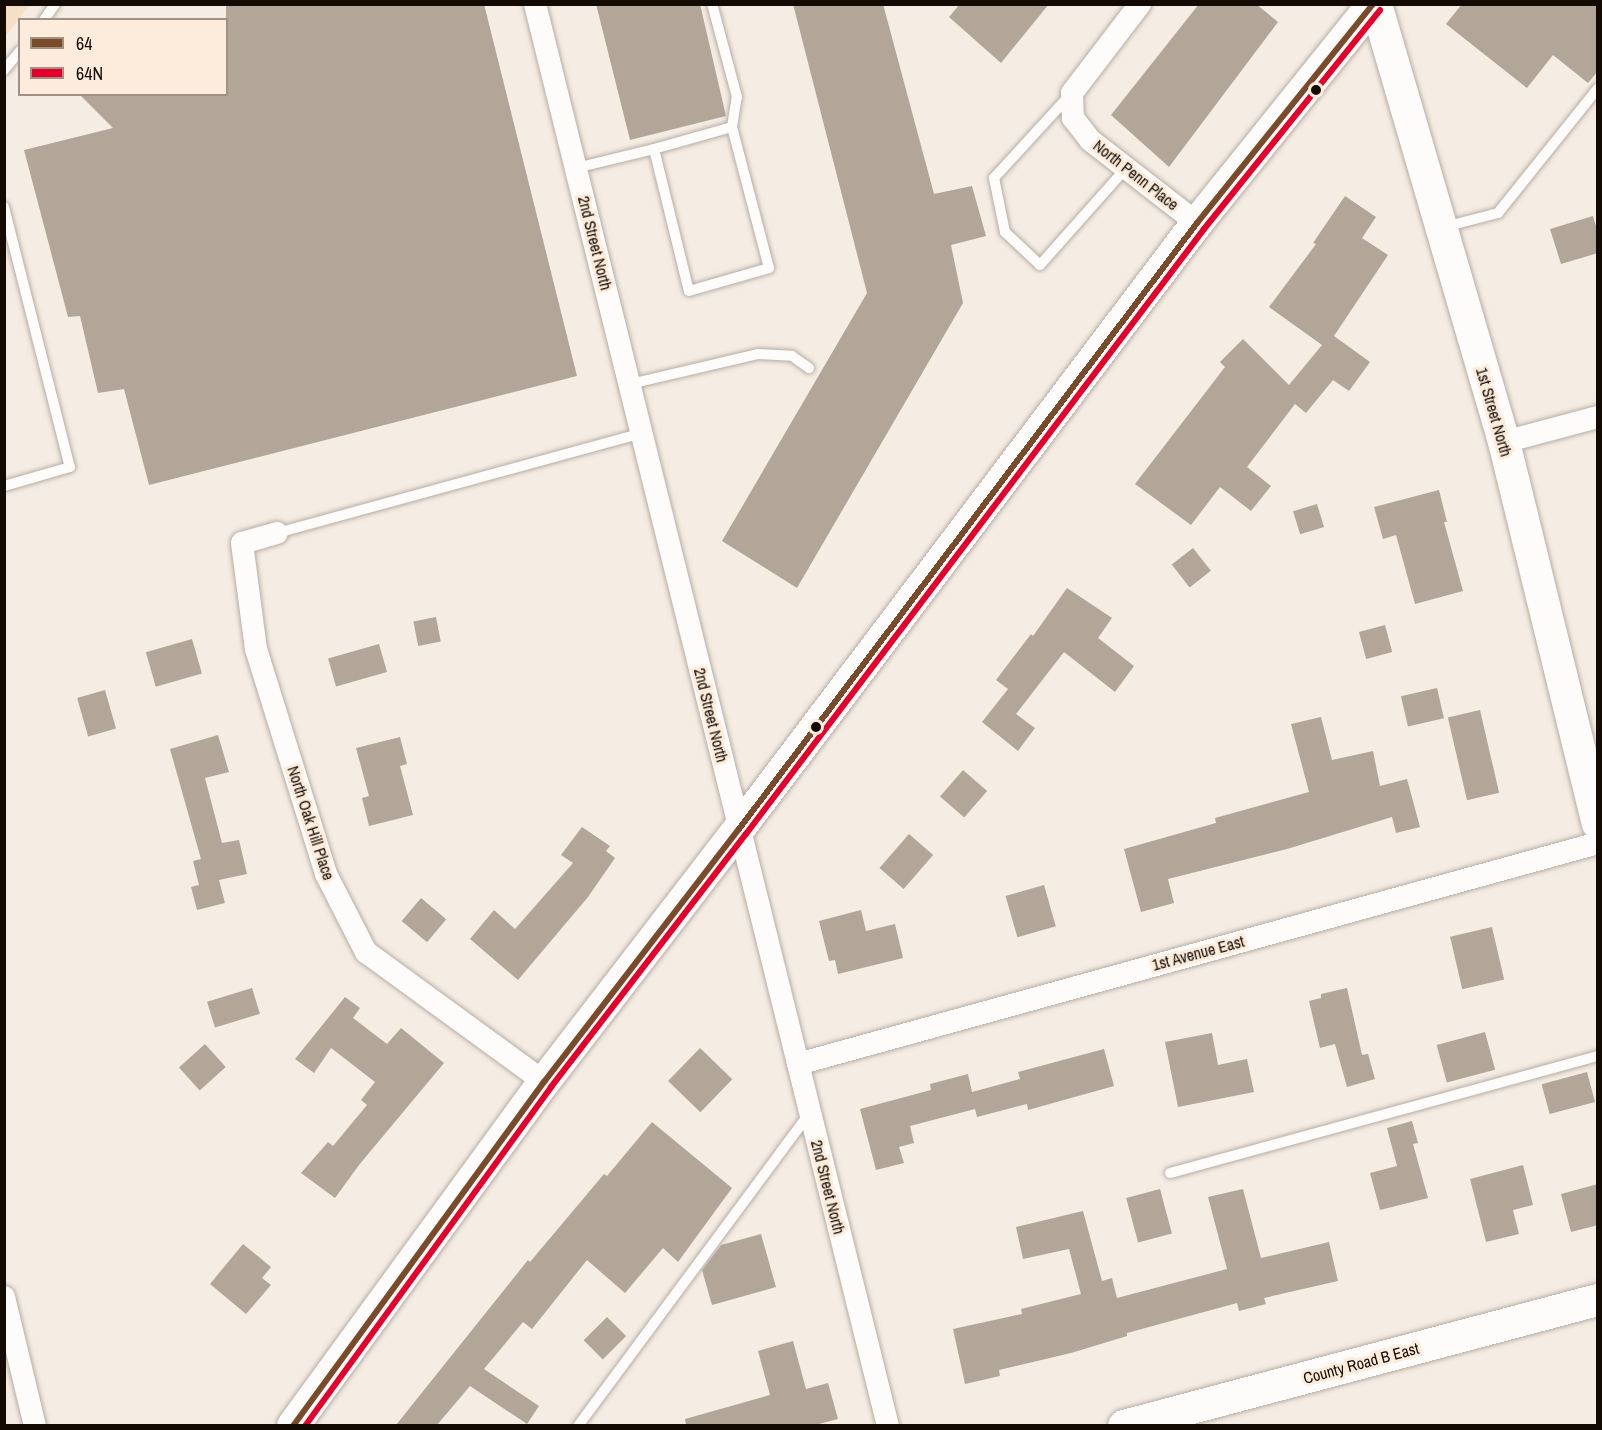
<!DOCTYPE html>
<style>
body{margin:0}
#map{position:relative;width:1602px;height:1430px;overflow:hidden;background:#f5ece3;font-family:"Archivo Narrow",sans-serif}
div>[style]{position:absolute}
[style*='--x']{left:calc(var(--x)*1px);top:calc(var(--y)*1px);width:calc(var(--w)*1px);rotate:calc(var(--a)*1deg)}
.green>*{inset:0;background:#f7dfc5}
.building>*{inset:0;background:#b2a698;transform-origin:0 0}
.roads{filter:drop-shadow(0 0 2px #b6ada4) drop-shadow(0 0 2px #b6ada4)}
.lane>*{height:10px;margin:-5px;padding:0 5px;transform-origin:5px;border-radius:5px;background:#fefcfb}
.street>*{height:22px;margin:-11px;padding:0 11px;transform-origin:11px;border-radius:11px;background:#fefcfb}
.secondary>*{height:32px;margin:-16px;padding:0 16px;transform-origin:16px;border-radius:16px;background:#fefcfb}
.bus-1>*{height:6px;margin:-3px;padding:0 3px;transform-origin:3px;border-radius:3px;background:#7a4b2a}
.bus-2>*{height:6px;margin:-3px;padding:0 3px;transform-origin:3px;border-radius:3px;background:#e4002b}
.dots>*{width:16px;height:16px;translate:-50% -50%;box-sizing:border-box;border:3px solid #fdecdb;border-radius:50%}
span{translate:-50% -50%;white-space:nowrap;text-align:center;line-height:1.15;-webkit-text-stroke:6px #fdecdb;paint-order:stroke}
.street-label{font-size:16px;color:#130b03}
.frame{position:absolute;inset:0;border:6px solid #130b03;pointer-events:none}
.legend{position:absolute;left:18px;top:18px;width:210px;height:78px;box-sizing:border-box;background:#fdecdb;border:2px solid #9f9285;margin:0;padding:8px 10px;list-style:none;font-size:18px;color:#130b03}
.legend li{display:flex;align-items:center;gap:12px;height:30px}
.legend b{width:30px;border:2px solid #9f9285}
</style>
<div id="map">
<div class="green">
<div style="clip-path:polygon(5px 4px,30px 5px,5px 37px,4px 5px)"></div>
</div>
<div class="building">
<div style="clip-path:polygon(226px 4px,484px 4px,577px 376px,149px 485px,124px 389px,98px 393px,80px 316px,68px 317px,24px 150px,113px 128px,79px 94px,226px 94px)"></div>
<div style="clip-path:polygon(596px 4px,700px 4px,726px 116px,630px 140px)"></div>
<div style="clip-path:polygon(793px 4px,883px 4px,934px 194px,972px 186px,986px 236px,951px 245px,963px 303px,797px 588px,722px 541px,867px 293px)"></div>
<div style="clip-path:polygon(960px 4px,1049px 4px,1001px 63px,949px 17px)"></div>
<div style="clip-path:polygon(1199px 4px,1256px 4px,1278px 22px,1169px 167px,1111px 115px)"></div>
<div style="clip-path:polygon(1462px 4px,1598px 4px,1598px 71px,1588px 83px,1553px 55px,1527px 88px,1446px 24px)"></div>
<div style="clip-path:polygon(1345px 196px,1376px 217px,1362px 238px,1388px 255px,1334px 336px,1370px 362px,1349px 391px,1333px 380px,1306px 413px,1295px 404px,1247px 467px,1271px 486px,1251px 511px,1220px 487px,1191px 525px,1135px 484px,1225px 367px,1220px 362px,1243px 339px,1289px 385px,1322px 345px,1269px 307px,1316px 244px,1313px 243px)"></div>
<div style="clip-path:polygon(1593px 216px,1598px 233px,1598px 253px,1561px 264px,1550px 229px)"></div>
<div style="clip-path:polygon(1439px 490px,1447px 522px,1444px 522px,1463px 591px,1415px 604px,1396px 535px,1383px 539px,1374px 507px)"></div>
<div style="left:1317px;top:504px;width:24px;height:25px;rotate:73deg"></div>
<div style="left:1193px;top:548px;width:29px;height:27px;rotate:52deg"></div>
<div style="clip-path:polygon(1067px 588px,1112px 618px,1098px 638px,1134px 666px,1115px 692px,1064px 652px,1016px 714px,1035px 728px,1018px 751px,982px 722px,1008px 689px,996px 680px,1031px 634px,1033px 636px)"></div>
<div style="left:436px;top:617px;width:25px;height:23px;rotate:79deg"></div>
<div style="left:1385px;top:625px;width:28px;height:27px;rotate:75deg"></div>
<div style="left:192px;top:639px;width:36px;height:48px;rotate:74deg"></div>
<div style="left:379px;top:644px;width:29px;height:53px;rotate:74deg"></div>
<div style="left:1437px;top:688px;width:31px;height:37px;rotate:77deg"></div>
<div style="left:105px;top:690px;width:40px;height:29px;rotate:74deg"></div>
<div style="left:1480px;top:710px;width:85px;height:33px;rotate:77deg"></div>
<div style="clip-path:polygon(1321px 717px,1332px 760px,1373px 751px,1380px 786px,1407px 779px,1420px 827px,1396px 833px,1392px 817px,1287px 849px,1168px 879px,1174px 903px,1141px 912px,1124px 849px,1216px 823px,1215px 818px,1309px 792px,1291px 724px)"></div>
<div style="clip-path:polygon(218px 735px,229px 772px,205px 778px,222px 843px,239px 840px,247px 874px,219px 880px,225px 903px,197px 910px,191px 887px,199px 885px,193px 861px,201px 859px,170px 749px)"></div>
<div style="clip-path:polygon(400px 737px,407px 764px,400px 766px,413px 815px,369px 826px,362px 798px,369px 796px,356px 748px)"></div>
<div style="left:963px;top:770px;width:32px;height:35px;rotate:41deg"></div>
<div style="clip-path:polygon(582px 827px,610px 846px,606px 851px,615px 858px,588px 897px,518px 980px,470px 939px,494px 910px,515px 929px,573px 863px,561px 855px)"></div>
<div style="left:909px;top:834px;width:32px;height:45px;rotate:41deg"></div>
<div style="left:1044px;top:885px;width:43px;height:40px;rotate:74deg"></div>
<div style="left:421px;top:898px;width:33px;height:30px;rotate:40deg"></div>
<div style="clip-path:polygon(861px 910px,866px 931px,895px 924px,903px 958px,838px 974px,835px 960px,829px 961px,819px 921px)"></div>
<div style="left:1492px;top:927px;width:54px;height:43px;rotate:77deg"></div>
<div style="left:252px;top:988px;width:27px;height:47px;rotate:73deg"></div>
<div style="clip-path:polygon(1347px 988px,1362px 1055px,1368px 1054px,1375px 1079px,1347px 1087px,1335px 1044px,1320px 1048px,1309px 1001px,1321px 998px,1321px 994px)"></div>
<div style="clip-path:polygon(345px 997px,360px 1008px,353px 1018px,387px 1044px,401px 1028px,444px 1063px,359px 1165px,335px 1198px,301px 1173px,328px 1142px,333px 1146px,367px 1105px,361px 1100px,375px 1082px,331px 1048px,314px 1073px,295px 1059px)"></div>
<div style="left:1485px;top:1032px;width:39px;height:50px;rotate:75deg"></div>
<div style="clip-path:polygon(1212px 1033px,1218px 1065px,1247px 1059px,1254px 1092px,1178px 1107px,1165px 1042px)"></div>
<div style="left:205px;top:1044px;width:31px;height:35px;rotate:48deg"></div>
<div style="left:700px;top:1048px;width:45px;height:46px;rotate:44deg"></div>
<div style="clip-path:polygon(1104px 1049px,1114px 1086px,1028px 1110px,1027px 1104px,977px 1117px,975px 1109px,910px 1126px,914px 1143px,899px 1147px,904px 1163px,876px 1170px,860px 1109px,931px 1090px,930px 1084px,968px 1074px,972px 1092px,1020px 1079px,1018px 1072px)"></div>
<div style="left:1587px;top:1072px;width:31px;height:47px;rotate:75deg"></div>
<div style="clip-path:polygon(1412px 1121px,1418px 1143px,1413px 1144px,1428px 1198px,1380px 1210px,1370px 1173px,1397px 1166px,1387px 1128px)"></div>
<div style="clip-path:polygon(652px 1122px,732px 1188px,678px 1262px,663px 1248px,625px 1293px,587px 1260px,532px 1329px,523px 1322px,484px 1369px,539px 1406px,527px 1424px,470px 1386px,437px 1425px,396px 1425px,528px 1260px,530px 1262px,604px 1174px,607px 1176px)"></div>
<div style="clip-path:polygon(1523px 1165px,1533px 1205px,1513px 1210px,1519px 1234px,1486px 1242px,1470px 1179px)"></div>
<div style="clip-path:polygon(1598px 1184px,1598px 1225px,1571px 1232px,1561px 1194px)"></div>
<div style="left:1160px;top:1189px;width:46px;height:35px;rotate:75deg"></div>
<div style="clip-path:polygon(1243px 1189px,1261px 1258px,1329px 1242px,1338px 1281px,1264px 1298px,1266px 1304px,1239px 1311px,1237px 1303px,1127px 1333px,1127px 1336px,1071px 1353px,999px 1370px,1000px 1376px,965px 1384px,953px 1329px,1022px 1314px,1021px 1309px,1081px 1294px,1069px 1249px,1023px 1259px,1016px 1227px,1083px 1211px,1102px 1281px,1112px 1278px,1117px 1298px,1227px 1269px,1208px 1197px)"></div>
<div style="clip-path:polygon(761px 1234px,776px 1287px,712px 1305px,702px 1270px,721px 1245px)"></div>
<div style="clip-path:polygon(243px 1244px,271px 1267px,262px 1278px,271px 1285px,246px 1314px,210px 1284px)"></div>
<div style="left:607px;top:1317px;width:27px;height:33px;rotate:45deg"></div>
<div style="clip-path:polygon(793px 1341px,806px 1389px,828px 1383px,838px 1419px,815px 1425px,686px 1425px,685px 1419px,770px 1395px,758px 1351px)"></div>
</div>
<div class="roads">
<div class="lane">
<div style="--x:44;--y:20;--w:19;--a:-55"></div>
<div style="--x:4;--y:70;--w:25;--a:-50"></div>
<div style="--x:1070;--y:95;--w:113;--a:132.5"></div>
<div style="--x:994;--y:178;--w:55;--a:78.5"></div>
<div style="--x:1005;--y:232;--w:48;--a:43.3"></div>
<div style="--x:1040;--y:265;--w:130;--a:-48.4"></div>
<div style="--x:654;--y:149;--w:81;--a:-15.8"></div>
<div style="--x:576;--y:168;--w:80;--a:-13.7"></div>
<div style="--x:654;--y:149;--w:146;--a:76.2"></div>
<div style="--x:689;--y:291;--w:83;--a:-16"></div>
<div style="--x:769;--y:268;--w:146;--a:-104.7"></div>
<div style="--x:732;--y:127;--w:30;--a:-81"></div>
<div style="--x:737;--y:97;--w:96;--a:-105"></div>
<div style="--x:4;--y:207;--w:268;--a:75.8"></div>
<div style="--x:70;--y:467;--w:69;--a:163.9"></div>
<div style="--x:1444;--y:227;--w:56;--a:-14.5"></div>
<div style="--x:1498;--y:213;--w:160;--a:-51.3"></div>
<div style="--x:630;--y:384;--w:131;--a:-13.2"></div>
<div style="--x:758;--y:354;--w:34;--a:3"></div>
<div style="--x:792;--y:356;--w:21;--a:35"></div>
<div style="--x:277;--y:533;--w:378;--a:-15.3"></div>
<div style="--x:1170;--y:1173;--w:444;--a:-15.3"></div>
<div style="--x:578;--y:1426;--w:390;--a:-53.5"></div>
</div>
<div class="street">
<div style="--x:535;--y:4;--w:1465;--a:76.06"></div>
<div style="--x:1140;--y:4;--w:112;--a:127.4"></div>
<div style="--x:1072;--y:93;--w:25;--a:88"></div>
<div style="--x:1073;--y:118;--w:28;--a:52"></div>
<div style="--x:1090;--y:140;--w:135;--a:37.8"></div>
<div style="--x:1504;--y:442;--w:97;--a:-14.9"></div>
<div style="--x:277;--y:533;--w:36;--a:164"></div>
<div style="--x:242;--y:543;--w:107;--a:82.5"></div>
<div style="--x:256;--y:649;--w:236;--a:72.7"></div>
<div style="--x:326;--y:874;--w:88;--a:62.9"></div>
<div style="--x:366;--y:952;--w:220;--a:36.1"></div>
<div style="--x:798;--y:1064;--w:830;--a:-15.44"></div>
<div style="--x:4;--y:1297;--w:133;--a:76.5"></div>
</div>
<div class="secondary">
<div style="--x:1376;--y:4;--w:456;--a:73.7"></div>
<div style="--x:1504;--y:442;--w:393;--a:76.2"></div>
<div style="--x:293;--y:1426;--w:426;--a:-53.9"></div>
<div style="--x:544;--y:1082;--w:319;--a:-52.4"></div>
<div style="--x:739;--y:829;--w:760;--a:-52.92"></div>
<div style="--x:1197;--y:223;--w:281;--a:-51.2"></div>
<div style="--x:1124;--y:1426;--w:490;--a:-14.9"></div>
</div>
</div>
<div class="bus-1">
<div style="--x:293;--y:1426;--w:426;--a:-53.9"></div>
<div style="--x:544;--y:1082;--w:319;--a:-52.4"></div>
<div style="--x:739;--y:829;--w:760;--a:-52.92"></div>
<div style="--x:1197;--y:223;--w:281;--a:-51.2"></div>
</div>
<div class="bus-2">
<div style="--x:305;--y:1426;--w:419;--a:-54"></div>
<div style="--x:551;--y:1087;--w:319;--a:-52.4"></div>
<div style="--x:746;--y:834;--w:759;--a:-52.87"></div>
<div style="--x:1204;--y:229;--w:281;--a:-51.2"></div>
</div>
<div class="dots">
<div style="left:1316px;top:90px;background:#130b03"></div>
<div style="left:816px;top:727px;background:#130b03"></div>
</div>
<div class="street-label">
<span style="left:1136px;top:175px;rotate:38deg">North Penn Place</span>
<span style="left:595px;top:243px;rotate:76deg">2nd Street North</span>
<span style="left:1494px;top:412px;rotate:74deg">1st Street North</span>
<span style="left:711px;top:715px;rotate:76deg">2nd Street North</span>
<span style="left:311px;top:823px;rotate:72deg">North Oak Hill Place</span>
<span style="left:1198px;top:953px;rotate:-15deg">1st Avenue East</span>
<span style="left:828px;top:1187px;rotate:76deg">2nd Street North</span>
<span style="left:1361px;top:1363px;rotate:-15deg">County Road B East</span>
</div>
<div class="frame"></div>
<ul class="legend">
<li><b style="height:8px;background:#7a4b2a"></b>64</li>
<li><b style="height:8px;background:#e4002b"></b>64N</li>
</ul>
</div>
